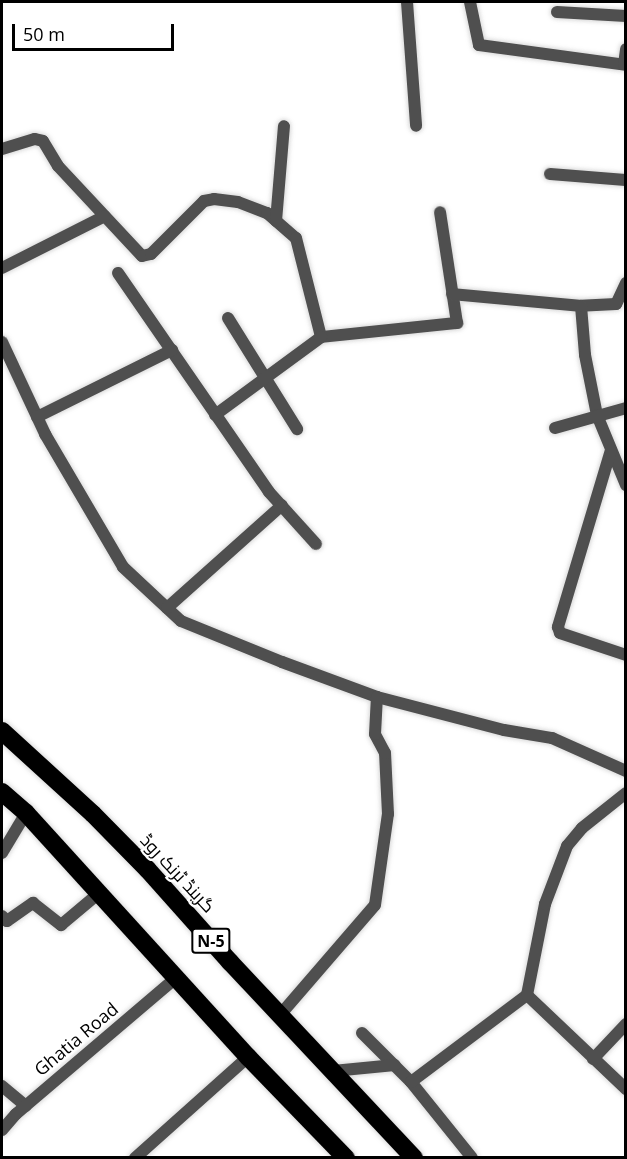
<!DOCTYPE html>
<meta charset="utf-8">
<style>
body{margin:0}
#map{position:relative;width:627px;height:1159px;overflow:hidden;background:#fff;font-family:"Open Sans",Cairo,sans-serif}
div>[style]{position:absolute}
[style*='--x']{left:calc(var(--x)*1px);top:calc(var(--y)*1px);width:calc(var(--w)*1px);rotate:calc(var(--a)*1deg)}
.roads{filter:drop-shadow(0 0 2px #dbdbdb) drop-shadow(0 0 2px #dbdbdb)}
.lane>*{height:12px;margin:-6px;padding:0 6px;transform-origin:6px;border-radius:6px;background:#4f4f4f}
.street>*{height:12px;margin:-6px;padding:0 6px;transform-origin:6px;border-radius:6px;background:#4f4f4f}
.highway>*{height:18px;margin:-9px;padding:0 9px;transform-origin:9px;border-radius:9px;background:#000}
span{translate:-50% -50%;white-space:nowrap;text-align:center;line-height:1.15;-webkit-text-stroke:4.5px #fff;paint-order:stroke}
.shield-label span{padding:2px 4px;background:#fff;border:2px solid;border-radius:4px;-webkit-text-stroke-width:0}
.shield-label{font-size:16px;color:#000;font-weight:700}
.street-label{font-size:18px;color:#000}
.frame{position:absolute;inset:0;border:3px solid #000;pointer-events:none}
.scale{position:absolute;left:12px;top:24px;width:162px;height:27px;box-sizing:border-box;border:3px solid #000;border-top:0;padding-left:8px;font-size:18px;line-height:21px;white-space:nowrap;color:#000;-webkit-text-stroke:4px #fff;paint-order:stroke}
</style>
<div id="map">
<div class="roads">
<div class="lane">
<div style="--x:2;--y:853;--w:47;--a:-59"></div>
<div style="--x:2;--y:916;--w:7;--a:45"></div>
<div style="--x:7;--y:921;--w:32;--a:-35"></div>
<div style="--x:33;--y:903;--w:36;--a:38"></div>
<div style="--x:61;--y:925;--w:50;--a:-40.1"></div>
</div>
<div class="street">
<div style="--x:407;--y:2;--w:124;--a:85.8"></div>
<div style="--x:470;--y:2;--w:44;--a:78.2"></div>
<div style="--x:479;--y:45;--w:148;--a:7.7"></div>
<div style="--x:557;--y:12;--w:69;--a:3.3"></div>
<div style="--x:624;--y:64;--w:15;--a:-82"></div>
<div style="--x:2;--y:149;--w:34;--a:-17"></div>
<div style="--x:35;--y:139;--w:8;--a:14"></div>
<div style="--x:43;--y:141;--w:29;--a:59"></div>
<div style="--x:58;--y:166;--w:123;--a:47"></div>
<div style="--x:142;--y:256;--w:9;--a:-13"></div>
<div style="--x:151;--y:254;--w:75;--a:-45"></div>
<div style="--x:204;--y:201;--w:10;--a:-11"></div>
<div style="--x:214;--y:199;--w:24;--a:7"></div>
<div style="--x:238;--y:202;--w:31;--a:21"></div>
<div style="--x:267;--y:213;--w:38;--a:41"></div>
<div style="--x:296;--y:238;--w:102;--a:75.8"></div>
<div style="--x:321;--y:337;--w:137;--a:-5.9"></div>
<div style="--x:457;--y:323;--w:112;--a:-98.7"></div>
<div style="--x:550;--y:174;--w:76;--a:4.5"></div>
<div style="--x:276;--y:221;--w:95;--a:-85.2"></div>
<div style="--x:2;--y:268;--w:115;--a:-26.8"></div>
<div style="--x:118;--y:273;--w:266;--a:55.4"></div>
<div style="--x:269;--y:492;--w:70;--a:47.9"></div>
<div style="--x:626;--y:283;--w:23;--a:115"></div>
<div style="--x:616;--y:304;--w:35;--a:177"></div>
<div style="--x:581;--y:306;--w:49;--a:85.3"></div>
<div style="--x:585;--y:355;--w:61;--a:78.7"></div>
<div style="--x:597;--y:415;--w:76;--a:67.5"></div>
<div style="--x:452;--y:294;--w:130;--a:5.3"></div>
<div style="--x:228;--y:318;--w:131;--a:58.1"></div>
<div style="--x:2;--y:342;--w:102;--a:64.9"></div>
<div style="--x:45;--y:434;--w:154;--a:59.6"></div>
<div style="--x:123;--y:567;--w:79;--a:43"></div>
<div style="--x:181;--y:621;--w:109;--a:22.1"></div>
<div style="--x:282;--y:662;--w:101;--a:20.2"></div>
<div style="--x:377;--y:697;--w:131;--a:14.6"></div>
<div style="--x:504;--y:730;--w:49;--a:9.5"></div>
<div style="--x:552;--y:738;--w:81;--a:24"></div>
<div style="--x:215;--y:415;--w:132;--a:-36.3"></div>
<div style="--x:37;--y:417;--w:151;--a:-26.4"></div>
<div style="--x:555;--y:428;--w:74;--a:-15.7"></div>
<div style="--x:611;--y:450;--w:185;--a:106.7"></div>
<div style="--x:558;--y:627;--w:6;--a:72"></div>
<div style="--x:560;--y:633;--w:70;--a:18.4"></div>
<div style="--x:167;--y:608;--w:154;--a:-41.8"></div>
<div style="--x:527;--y:995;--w:137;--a:43.5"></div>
<div style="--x:280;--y:1015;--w:145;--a:-49.2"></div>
<div style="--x:375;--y:905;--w:92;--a:-81.9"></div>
<div style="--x:388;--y:814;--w:61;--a:-92.8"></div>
<div style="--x:385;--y:753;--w:21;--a:-118"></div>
<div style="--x:375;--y:734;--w:37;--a:-87"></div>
<div style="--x:362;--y:1033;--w:69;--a:45"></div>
<div style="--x:411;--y:1082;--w:97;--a:51.2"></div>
<div style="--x:593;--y:1059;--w:48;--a:-46.7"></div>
<div style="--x:333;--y:1071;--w:62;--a:-5.5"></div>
<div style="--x:411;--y:1082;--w:145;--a:-36.9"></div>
<div style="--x:527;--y:995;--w:93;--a:-78.8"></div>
<div style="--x:545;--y:904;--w:62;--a:-69.2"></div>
<div style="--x:567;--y:846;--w:23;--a:-50"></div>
<div style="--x:582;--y:828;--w:56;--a:-38.5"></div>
<div style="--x:2;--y:1086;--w:31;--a:40"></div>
<div style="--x:2;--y:1130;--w:21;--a:-49"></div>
<div style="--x:16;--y:1114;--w:210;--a:-40.4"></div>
<div style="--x:135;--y:1158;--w:152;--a:-41.8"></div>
</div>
<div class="highway">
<div style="--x:2;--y:731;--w:123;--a:42.4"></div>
<div style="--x:93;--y:814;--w:78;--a:45.5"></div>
<div style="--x:148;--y:870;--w:123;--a:48.3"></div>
<div style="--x:230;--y:962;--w:269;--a:46.8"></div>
<div style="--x:2;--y:792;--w:32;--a:41"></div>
<div style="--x:26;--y:813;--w:330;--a:47.7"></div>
<div style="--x:248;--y:1057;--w:141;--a:45.9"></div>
</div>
</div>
<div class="shield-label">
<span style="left:211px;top:941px">N-5</span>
</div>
<div class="street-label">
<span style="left:178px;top:873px;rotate:47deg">گرینڈ ٹرنک روڈ</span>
<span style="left:76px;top:1039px;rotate:-40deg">Ghatia Road</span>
</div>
<div class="frame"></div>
<div class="scale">50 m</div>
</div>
